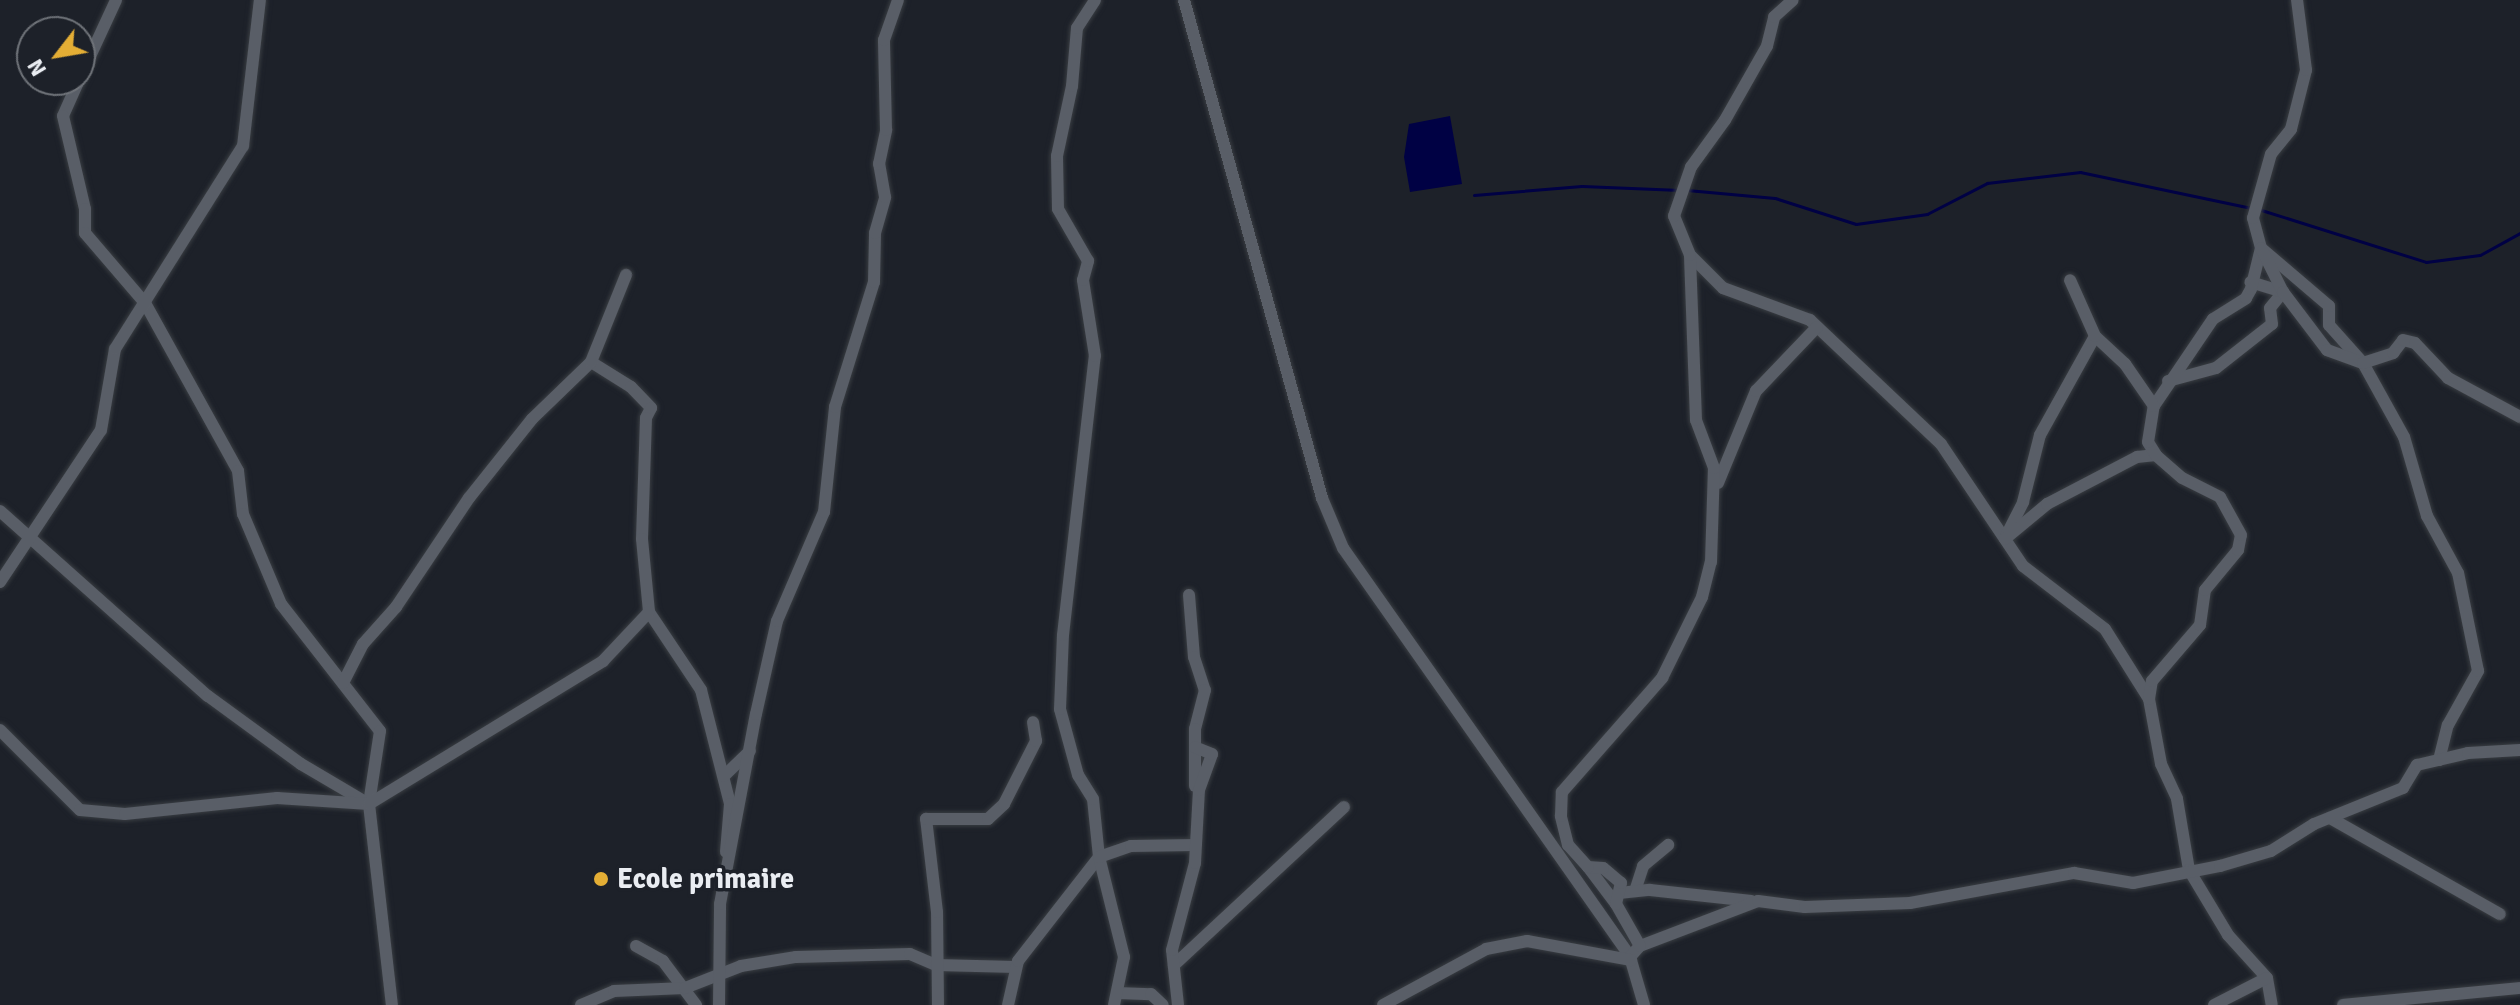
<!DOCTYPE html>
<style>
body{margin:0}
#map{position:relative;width:2520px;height:1005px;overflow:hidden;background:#1d2129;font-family:Signika,sans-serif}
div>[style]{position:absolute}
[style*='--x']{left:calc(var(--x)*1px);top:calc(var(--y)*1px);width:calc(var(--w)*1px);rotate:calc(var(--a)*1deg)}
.water>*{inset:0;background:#000144}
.stream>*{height:3px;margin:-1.5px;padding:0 1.5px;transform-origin:1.5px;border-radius:1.5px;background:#000144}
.roads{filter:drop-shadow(0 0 2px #393d42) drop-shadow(0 0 2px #393d42)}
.street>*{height:12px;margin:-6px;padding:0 6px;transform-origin:6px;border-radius:6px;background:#595e67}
.dots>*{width:22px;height:22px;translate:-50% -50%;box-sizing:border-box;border:4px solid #1d2129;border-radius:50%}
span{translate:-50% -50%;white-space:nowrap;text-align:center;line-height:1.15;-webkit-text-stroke:7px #1d2129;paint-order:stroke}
.poi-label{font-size:28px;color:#eaedf2;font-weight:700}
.left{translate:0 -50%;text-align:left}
.north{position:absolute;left:16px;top:16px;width:80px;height:80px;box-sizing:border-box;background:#1d2129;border:2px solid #6f7379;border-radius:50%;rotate:239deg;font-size:22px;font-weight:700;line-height:32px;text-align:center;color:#eaedf2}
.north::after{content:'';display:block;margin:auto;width:28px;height:36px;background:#e4ae35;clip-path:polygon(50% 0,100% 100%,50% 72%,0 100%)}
</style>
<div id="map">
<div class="water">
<div style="clip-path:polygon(1450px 116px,1462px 184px,1410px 192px,1404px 157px,1409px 124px)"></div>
</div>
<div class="stream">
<div style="--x:1687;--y:190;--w:88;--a:5.2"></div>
<div style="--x:1775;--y:198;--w:85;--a:17.8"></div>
<div style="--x:1856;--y:224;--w:72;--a:-8"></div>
<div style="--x:1927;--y:214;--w:68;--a:-27.3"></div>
<div style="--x:1987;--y:183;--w:94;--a:-6.7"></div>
<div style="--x:2080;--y:172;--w:175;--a:11.9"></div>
<div style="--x:1474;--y:195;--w:108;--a:-4.8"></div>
<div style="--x:1582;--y:186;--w:98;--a:2.3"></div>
<div style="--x:2258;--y:209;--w:176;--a:17.5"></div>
<div style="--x:2426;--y:262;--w:54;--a:-7.4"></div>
<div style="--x:2480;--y:255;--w:46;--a:-28.8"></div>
</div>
<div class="roads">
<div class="street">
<div style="--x:1184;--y:0;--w:517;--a:74.51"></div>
<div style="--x:1322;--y:498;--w:54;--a:67.2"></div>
<div style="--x:1343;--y:548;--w:500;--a:54.9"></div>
<div style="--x:1630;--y:957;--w:50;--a:73.7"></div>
<div style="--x:80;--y:78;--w:86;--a:-65.2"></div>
<div style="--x:79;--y:80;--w:39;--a:114"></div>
<div style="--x:63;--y:116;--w:96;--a:76.7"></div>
<div style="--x:85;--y:209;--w:24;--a:90"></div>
<div style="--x:85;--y:233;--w:92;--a:49.4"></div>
<div style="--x:145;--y:303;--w:192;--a:61"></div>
<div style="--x:238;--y:471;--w:43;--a:83.4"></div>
<div style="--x:243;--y:514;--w:98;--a:67.1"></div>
<div style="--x:281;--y:604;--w:161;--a:52.1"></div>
<div style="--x:380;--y:731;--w:74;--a:98.6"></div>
<div style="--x:1690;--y:255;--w:47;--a:45"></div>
<div style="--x:1723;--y:288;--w:93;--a:20.2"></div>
<div style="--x:1810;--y:320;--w:180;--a:43.4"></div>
<div style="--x:1941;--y:444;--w:147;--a:56.1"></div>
<div style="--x:2023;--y:566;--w:103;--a:37.5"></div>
<div style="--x:2105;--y:629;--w:83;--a:57.8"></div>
<div style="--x:2149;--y:699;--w:66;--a:79.5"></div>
<div style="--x:2161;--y:764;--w:38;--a:65"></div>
<div style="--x:2177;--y:799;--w:72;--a:80.4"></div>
<div style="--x:2189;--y:870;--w:76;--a:59"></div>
<div style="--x:2228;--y:935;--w:58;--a:47.8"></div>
<div style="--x:2267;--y:978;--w:27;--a:80"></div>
<div style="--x:591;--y:362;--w:47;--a:32"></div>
<div style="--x:631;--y:387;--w:29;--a:46"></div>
<div style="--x:651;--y:408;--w:11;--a:117"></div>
<div style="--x:646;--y:418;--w:121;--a:91.9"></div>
<div style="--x:642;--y:539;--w:73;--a:84.5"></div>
<div style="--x:649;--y:612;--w:94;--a:56.3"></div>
<div style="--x:701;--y:690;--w:118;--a:75.7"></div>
<div style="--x:730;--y:804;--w:48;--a:94.8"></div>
<div style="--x:2168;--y:381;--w:50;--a:-15.2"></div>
<div style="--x:2216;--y:368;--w:71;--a:-38.2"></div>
<div style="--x:2272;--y:324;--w:16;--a:-97"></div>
<div style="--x:2270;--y:308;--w:21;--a:-51"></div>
<div style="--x:2283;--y:292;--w:34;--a:-163"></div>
<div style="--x:2154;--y:406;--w:105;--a:-55.9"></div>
<div style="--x:2213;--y:319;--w:39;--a:-32"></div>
<div style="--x:2246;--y:298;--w:10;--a:-61"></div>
<div style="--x:2251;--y:289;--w:42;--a:-76.3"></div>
<div style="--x:2261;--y:248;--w:31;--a:-105"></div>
<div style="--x:2253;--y:218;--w:66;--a:-74.3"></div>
<div style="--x:2271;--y:154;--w:32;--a:-51"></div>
<div style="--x:2291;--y:129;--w:61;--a:-75.7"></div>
<div style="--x:2306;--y:70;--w:71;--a:-97.3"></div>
<div style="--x:1718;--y:483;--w:100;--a:-67.6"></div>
<div style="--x:1756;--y:391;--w:88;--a:-46.4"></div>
<div style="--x:0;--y:511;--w:278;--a:41.7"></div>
<div style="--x:208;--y:696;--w:115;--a:36.2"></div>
<div style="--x:301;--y:764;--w:79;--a:30.5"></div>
<div style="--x:369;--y:804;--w:202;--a:83.5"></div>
<div style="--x:2006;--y:536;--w:38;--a:-63"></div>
<div style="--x:2023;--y:502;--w:69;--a:-75.8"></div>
<div style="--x:2040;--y:435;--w:113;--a:-60.9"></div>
<div style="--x:2005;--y:539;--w:55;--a:-39.8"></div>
<div style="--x:2047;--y:504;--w:102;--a:-27.6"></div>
<div style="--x:2137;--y:457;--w:19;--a:-6"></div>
<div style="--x:2156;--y:455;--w:15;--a:-122"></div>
<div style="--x:2148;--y:442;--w:36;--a:-81"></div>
<div style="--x:2154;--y:406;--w:51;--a:-124.6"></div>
<div style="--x:2125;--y:364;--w:41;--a:-137"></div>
<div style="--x:2095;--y:336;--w:61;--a:-114.1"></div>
<div style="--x:0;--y:582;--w:182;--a:-56.4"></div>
<div style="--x:101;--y:430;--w:82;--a:-80.2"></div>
<div style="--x:115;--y:349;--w:240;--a:-57.8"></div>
<div style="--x:243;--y:146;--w:147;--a:-83.4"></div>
<div style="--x:1189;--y:595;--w:62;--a:85.4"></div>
<div style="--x:1194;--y:657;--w:35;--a:72"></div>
<div style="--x:1205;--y:690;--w:40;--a:104.4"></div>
<div style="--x:1195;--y:729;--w:57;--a:90"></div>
<div style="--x:343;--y:683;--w:44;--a:-62.9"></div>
<div style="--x:363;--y:644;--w:50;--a:-48.3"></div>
<div style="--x:396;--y:607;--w:131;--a:-56.2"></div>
<div style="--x:469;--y:498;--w:101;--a:-51.4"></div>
<div style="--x:532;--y:419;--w:82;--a:-44"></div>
<div style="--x:591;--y:362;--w:94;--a:-68.1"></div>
<div style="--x:2149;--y:699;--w:18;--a:-81"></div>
<div style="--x:2152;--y:681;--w:74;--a:-49.4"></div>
<div style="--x:2200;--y:625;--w:35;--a:-82"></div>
<div style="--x:2205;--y:590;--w:52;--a:-50.5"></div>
<div style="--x:2238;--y:550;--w:15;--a:-79"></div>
<div style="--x:2241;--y:535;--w:43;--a:-118.9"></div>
<div style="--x:2220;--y:497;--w:42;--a:-153.4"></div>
<div style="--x:2182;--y:478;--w:35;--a:-139"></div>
<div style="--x:0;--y:730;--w:113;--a:45"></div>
<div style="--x:80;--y:810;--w:45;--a:5.1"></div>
<div style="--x:125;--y:814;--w:153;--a:-6"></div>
<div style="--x:277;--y:798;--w:92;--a:3.7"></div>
<div style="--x:369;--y:804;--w:274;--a:-31.4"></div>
<div style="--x:603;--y:661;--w:67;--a:-46.8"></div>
<div style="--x:2439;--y:760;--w:36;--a:-76"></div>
<div style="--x:2448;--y:725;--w:62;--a:-60.9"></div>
<div style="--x:2478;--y:671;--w:100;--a:-101.5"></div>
<div style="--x:2458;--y:573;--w:65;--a:-118.5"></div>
<div style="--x:2427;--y:516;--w:82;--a:-106.2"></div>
<div style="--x:2404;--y:437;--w:85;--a:-119"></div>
<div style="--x:2363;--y:363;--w:51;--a:-131.8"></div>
<div style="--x:2329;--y:325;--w:19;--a:-90"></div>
<div style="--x:2329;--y:306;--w:89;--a:-139.5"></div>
<div style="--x:2261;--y:248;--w:49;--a:63.4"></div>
<div style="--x:2283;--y:292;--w:73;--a:52.8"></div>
<div style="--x:2327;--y:350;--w:38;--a:20"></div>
<div style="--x:2363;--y:363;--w:32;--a:-18"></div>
<div style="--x:2393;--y:353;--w:16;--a:-52"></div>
<div style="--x:2403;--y:340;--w:12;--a:14"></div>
<div style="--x:2415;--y:343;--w:48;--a:46.7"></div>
<div style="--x:2448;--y:378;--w:82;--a:28.4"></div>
<div style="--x:724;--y:776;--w:36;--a:-44"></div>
<div style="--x:2330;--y:818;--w:195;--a:29.5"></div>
<div style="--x:1588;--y:867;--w:46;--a:52.9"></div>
<div style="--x:1635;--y:891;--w:26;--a:-72"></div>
<div style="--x:1643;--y:866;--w:33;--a:-40"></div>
<div style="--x:1619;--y:893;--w:31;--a:-6"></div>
<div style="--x:1650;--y:890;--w:102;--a:6.2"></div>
<div style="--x:636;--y:946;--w:31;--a:29"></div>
<div style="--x:663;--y:961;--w:55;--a:53.1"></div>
<div style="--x:1640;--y:946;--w:126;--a:-20.9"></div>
<div style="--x:1758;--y:901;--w:47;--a:7.3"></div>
<div style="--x:1805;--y:907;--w:105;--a:-2.2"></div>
<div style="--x:1910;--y:903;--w:167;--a:-10.4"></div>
<div style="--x:2074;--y:873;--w:60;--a:9.6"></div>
<div style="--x:2133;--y:883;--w:89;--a:-11.1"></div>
<div style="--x:2220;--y:866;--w:53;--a:-16.4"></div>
<div style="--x:2271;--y:851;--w:51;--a:-32.1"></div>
<div style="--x:2314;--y:824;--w:96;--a:-22"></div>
<div style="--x:2403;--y:788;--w:27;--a:-59"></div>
<div style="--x:2417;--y:765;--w:52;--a:-13.2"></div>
<div style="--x:2468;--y:753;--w:52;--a:-3.3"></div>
<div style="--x:1630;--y:957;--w:15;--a:-48"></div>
<div style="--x:1640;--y:946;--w:48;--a:-119.7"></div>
<div style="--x:1616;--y:904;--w:22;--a:-77"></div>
<div style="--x:1621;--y:883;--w:23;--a:-140"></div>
<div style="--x:1603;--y:868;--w:15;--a:-176"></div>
<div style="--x:1588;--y:867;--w:30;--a:-132"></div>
<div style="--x:1568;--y:845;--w:30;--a:-104"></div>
<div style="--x:1561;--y:816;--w:24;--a:-88"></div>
<div style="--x:1562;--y:792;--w:152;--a:-48.7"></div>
<div style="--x:1662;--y:678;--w:90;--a:-63.7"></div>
<div style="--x:1702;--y:597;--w:36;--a:-76"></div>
<div style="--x:1711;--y:562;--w:94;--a:-88.2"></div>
<div style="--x:1714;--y:468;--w:51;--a:-110.6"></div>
<div style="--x:1696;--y:420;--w:165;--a:-92.1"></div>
<div style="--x:1690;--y:255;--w:42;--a:-112.3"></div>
<div style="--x:1674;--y:216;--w:52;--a:-70.9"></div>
<div style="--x:1691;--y:167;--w:58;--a:-54.1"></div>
<div style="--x:1725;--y:120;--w:85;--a:-60.4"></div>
<div style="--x:1767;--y:46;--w:30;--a:-76"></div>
<div style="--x:1774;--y:17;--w:25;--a:-42"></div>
<div style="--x:1174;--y:965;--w:232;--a:-42.9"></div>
<div style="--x:1117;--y:993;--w:34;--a:2"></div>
<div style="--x:1151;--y:994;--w:16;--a:43"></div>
<div style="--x:581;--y:1005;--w:36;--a:-23"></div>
<div style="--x:614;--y:991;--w:71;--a:-2.4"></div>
<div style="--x:685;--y:988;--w:60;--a:-21.4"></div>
<div style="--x:741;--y:966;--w:56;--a:-9.3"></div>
<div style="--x:796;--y:957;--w:114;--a:-1.5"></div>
<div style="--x:910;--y:954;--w:28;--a:23"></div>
<div style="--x:936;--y:965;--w:80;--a:1.4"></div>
<div style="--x:719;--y:1005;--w:101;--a:-89.4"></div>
<div style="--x:720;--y:904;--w:193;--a:-79.3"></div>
<div style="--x:756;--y:714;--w:95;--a:-77.3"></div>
<div style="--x:777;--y:621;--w:119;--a:-66.7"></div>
<div style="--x:824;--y:512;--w:106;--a:-84"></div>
<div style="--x:835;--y:407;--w:131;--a:-72.7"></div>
<div style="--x:874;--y:282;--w:49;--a:-88.8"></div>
<div style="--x:875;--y:233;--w:37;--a:-74"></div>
<div style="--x:885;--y:197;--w:34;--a:-100"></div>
<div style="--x:879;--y:164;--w:35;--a:-78"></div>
<div style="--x:886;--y:130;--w:90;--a:-91.3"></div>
<div style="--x:884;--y:40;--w:42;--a:-70.7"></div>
<div style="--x:938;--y:1005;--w:93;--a:-90.6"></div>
<div style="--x:937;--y:912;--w:94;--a:-96.7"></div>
<div style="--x:926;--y:819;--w:62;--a:0"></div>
<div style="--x:988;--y:819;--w:22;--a:-43"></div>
<div style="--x:1004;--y:804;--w:71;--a:-63.1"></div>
<div style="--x:1036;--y:741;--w:19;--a:-99"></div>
<div style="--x:1008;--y:1005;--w:45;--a:-77.2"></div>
<div style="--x:1018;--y:961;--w:132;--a:-52.1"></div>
<div style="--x:1099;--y:857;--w:58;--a:-95.9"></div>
<div style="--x:1093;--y:799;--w:28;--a:-122"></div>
<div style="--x:1078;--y:775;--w:68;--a:-105.3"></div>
<div style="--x:1060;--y:709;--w:74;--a:-87.7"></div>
<div style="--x:1063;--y:635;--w:281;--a:-83.5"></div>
<div style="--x:1095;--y:356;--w:77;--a:-99"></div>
<div style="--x:1083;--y:280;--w:20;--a:-75"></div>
<div style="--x:1088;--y:261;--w:60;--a:-120"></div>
<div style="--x:1058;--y:209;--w:53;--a:-91.1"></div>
<div style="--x:1057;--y:156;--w:72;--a:-77.9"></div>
<div style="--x:1072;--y:86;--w:58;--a:-85.1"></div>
<div style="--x:1077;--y:28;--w:33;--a:-57"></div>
<div style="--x:1114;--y:1005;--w:49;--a:-78.2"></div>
<div style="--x:1124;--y:957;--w:103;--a:-104"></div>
<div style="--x:1099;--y:857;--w:34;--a:-19"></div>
<div style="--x:1131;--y:846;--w:64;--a:-0.9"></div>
<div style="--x:1178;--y:1005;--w:55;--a:-96.2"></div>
<div style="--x:1172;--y:950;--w:90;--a:-75.2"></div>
<div style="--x:1195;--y:863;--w:73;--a:-86.9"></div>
<div style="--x:1199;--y:790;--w:38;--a:-70"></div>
<div style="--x:1212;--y:754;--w:18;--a:-158"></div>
<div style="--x:1383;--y:1005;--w:117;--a:-28.5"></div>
<div style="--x:1486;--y:949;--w:42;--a:-11"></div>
<div style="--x:1527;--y:941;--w:106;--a:10.4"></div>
<div style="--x:2214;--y:1005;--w:59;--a:-27"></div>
<div style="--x:2343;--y:1005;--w:178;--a:-5.5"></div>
</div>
</div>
<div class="dots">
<div style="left:601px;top:879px;background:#e4ae35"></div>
</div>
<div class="poi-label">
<span class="left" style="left:617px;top:879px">Ecole primaire</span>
</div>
<div class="north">N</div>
</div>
